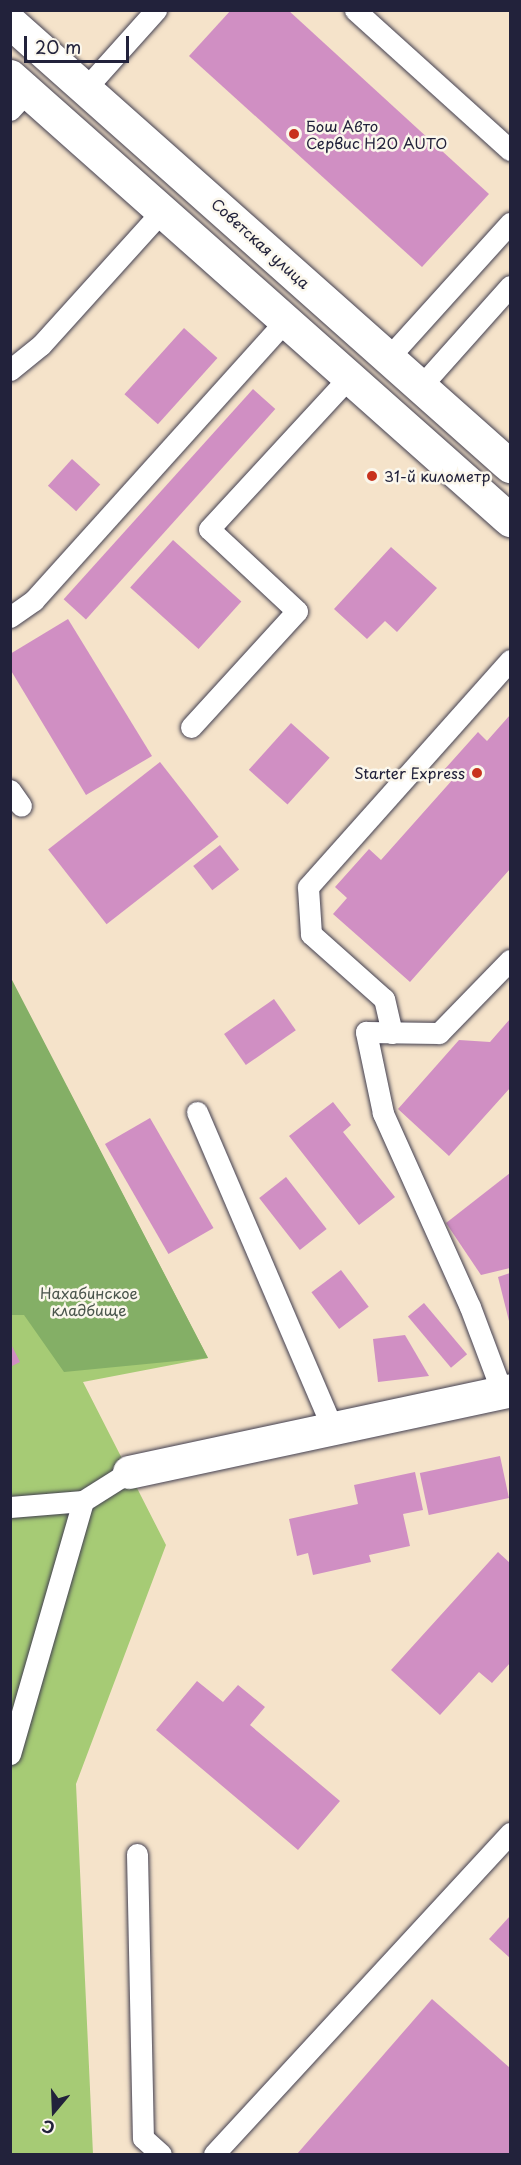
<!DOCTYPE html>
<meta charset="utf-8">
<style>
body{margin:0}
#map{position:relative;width:521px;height:2165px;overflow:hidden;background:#f5e3ca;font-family:"Playpen Sans",sans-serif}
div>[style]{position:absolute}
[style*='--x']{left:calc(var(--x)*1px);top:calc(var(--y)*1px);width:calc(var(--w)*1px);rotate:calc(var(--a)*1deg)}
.green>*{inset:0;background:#a6cb75}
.forest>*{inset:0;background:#84af66}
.building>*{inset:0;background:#d08fc3;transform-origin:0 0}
.roads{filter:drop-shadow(0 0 2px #423f50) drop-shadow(0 0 2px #423f50)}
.service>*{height:21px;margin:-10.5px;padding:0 10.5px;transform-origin:10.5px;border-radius:10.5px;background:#fff}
.minor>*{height:33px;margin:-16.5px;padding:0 16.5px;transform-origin:16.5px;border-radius:16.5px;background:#fff}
.primary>*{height:33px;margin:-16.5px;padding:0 16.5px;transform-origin:16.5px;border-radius:16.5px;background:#fff}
.dots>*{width:16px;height:16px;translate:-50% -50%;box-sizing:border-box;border:3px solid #fbf7ec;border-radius:50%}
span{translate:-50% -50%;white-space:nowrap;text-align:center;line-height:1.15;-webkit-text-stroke:5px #fbf7ec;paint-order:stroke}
.poi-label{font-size:15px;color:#22223b}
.left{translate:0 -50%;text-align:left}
.right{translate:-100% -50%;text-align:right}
.street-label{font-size:15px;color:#22223b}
.park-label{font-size:15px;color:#4a554c}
.frame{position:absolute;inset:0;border:12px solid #22223b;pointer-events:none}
.north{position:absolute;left:24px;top:2081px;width:60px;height:60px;-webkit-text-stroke:4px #fbf7ec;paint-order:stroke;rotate:199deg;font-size:16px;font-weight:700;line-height:24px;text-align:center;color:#22223b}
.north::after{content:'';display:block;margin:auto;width:21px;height:27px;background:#22223b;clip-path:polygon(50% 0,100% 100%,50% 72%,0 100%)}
.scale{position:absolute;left:24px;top:36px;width:105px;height:27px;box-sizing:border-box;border:3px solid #22223b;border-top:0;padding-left:8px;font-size:18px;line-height:21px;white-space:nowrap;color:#22223b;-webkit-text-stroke:4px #fbf7ec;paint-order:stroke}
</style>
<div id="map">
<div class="green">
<div style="clip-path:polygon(10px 978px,208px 1358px,83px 1382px,166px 1545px,76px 1784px,93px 2154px,11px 2154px)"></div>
</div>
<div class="forest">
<div style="clip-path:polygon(11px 978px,208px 1358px,64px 1372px,24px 1315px,11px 1315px)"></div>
</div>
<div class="building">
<div style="clip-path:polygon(231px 10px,288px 10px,489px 194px,422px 267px,189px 56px)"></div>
<div style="left:184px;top:328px;width:45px;height:89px;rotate:42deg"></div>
<div style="left:253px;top:389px;width:30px;height:283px;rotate:42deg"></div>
<div style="left:72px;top:459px;width:38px;height:36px;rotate:42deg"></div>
<div style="left:173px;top:540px;width:92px;height:64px;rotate:42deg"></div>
<div style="clip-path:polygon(391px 547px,437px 588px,397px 632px,385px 621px,367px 639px,334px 609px)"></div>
<div style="clip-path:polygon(68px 619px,152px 756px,86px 795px,10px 669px,10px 654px)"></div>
<div style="clip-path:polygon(510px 715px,510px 869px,410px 982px,333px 914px,347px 898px,335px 887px,369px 849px,381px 860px,454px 778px,444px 770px,478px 732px,487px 741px)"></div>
<div style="left:291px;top:723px;width:52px;height:63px;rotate:42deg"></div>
<div style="left:160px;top:762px;width:95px;height:142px;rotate:52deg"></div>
<div style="left:220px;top:845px;width:31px;height:34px;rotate:52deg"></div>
<div style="left:274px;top:999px;width:38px;height:61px;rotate:55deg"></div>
<div style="clip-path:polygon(510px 1019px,510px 1088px,449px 1156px,398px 1109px,459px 1040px,490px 1042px)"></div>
<div style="clip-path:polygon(333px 1102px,351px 1125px,343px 1132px,395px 1197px,359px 1225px,289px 1136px)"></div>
<div style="left:150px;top:1118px;width:127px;height:52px;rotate:60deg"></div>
<div style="clip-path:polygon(510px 1173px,510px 1268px,481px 1275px,446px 1223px)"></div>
<div style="left:286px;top:1177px;width:66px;height:34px;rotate:52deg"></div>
<div style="left:341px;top:1270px;width:46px;height:37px;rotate:53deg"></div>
<div style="clip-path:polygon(510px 1273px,510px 1325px,498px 1277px)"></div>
<div style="left:424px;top:1303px;width:67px;height:21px;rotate:50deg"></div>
<div style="clip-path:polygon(405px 1335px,429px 1376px,378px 1382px,373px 1339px)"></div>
<div style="clip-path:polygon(10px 1342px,20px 1362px,10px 1367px)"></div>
<div style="left:500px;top:1456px;width:43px;height:82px;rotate:78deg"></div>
<div style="clip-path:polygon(415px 1472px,423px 1510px,403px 1514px,410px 1546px,369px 1555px,371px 1562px,313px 1575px,308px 1553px,297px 1556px,289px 1519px,358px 1504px,354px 1485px)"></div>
<div style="clip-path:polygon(498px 1552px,510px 1563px,510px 1663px,492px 1683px,479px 1672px,440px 1715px,391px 1670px)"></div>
<div style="clip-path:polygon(197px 1681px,223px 1702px,238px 1685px,265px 1707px,250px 1725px,340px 1801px,298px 1850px,156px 1730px)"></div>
<div style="clip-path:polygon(510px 1916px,510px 1958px,489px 1939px)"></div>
<div style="clip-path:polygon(432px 1999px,510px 2068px,510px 2154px,297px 2154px)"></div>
</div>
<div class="roads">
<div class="service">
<div style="--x:355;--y:10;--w:209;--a:42.1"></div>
<div style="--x:86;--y:88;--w:105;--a:-48.1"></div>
<div style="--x:10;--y:110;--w:25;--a:-48"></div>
<div style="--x:389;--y:357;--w:181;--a:-47.9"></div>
<div style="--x:10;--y:370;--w:40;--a:-39"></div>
<div style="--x:41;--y:345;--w:182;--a:-47.9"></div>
<div style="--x:421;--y:386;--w:134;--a:-48.3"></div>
<div style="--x:10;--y:617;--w:29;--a:-35"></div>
<div style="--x:34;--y:600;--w:377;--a:-48"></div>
<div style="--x:191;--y:727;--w:157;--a:-47.6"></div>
<div style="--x:297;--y:611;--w:120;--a:-137"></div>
<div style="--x:209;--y:529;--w:208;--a:-47.3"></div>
<div style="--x:10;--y:790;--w:19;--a:55"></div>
<div style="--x:392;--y:1033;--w:35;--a:-103"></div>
<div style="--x:384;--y:999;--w:98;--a:-138.3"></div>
<div style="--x:311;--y:934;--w:47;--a:-93.7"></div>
<div style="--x:308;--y:887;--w:304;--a:-48.3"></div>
<div style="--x:197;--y:1112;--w:343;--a:66.8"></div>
<div style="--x:502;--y:1392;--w:91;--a:-110.6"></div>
<div style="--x:470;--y:1307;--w:213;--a:-114.2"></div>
<div style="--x:383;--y:1113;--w:83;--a:-101.9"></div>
<div style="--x:366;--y:1032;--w:73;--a:0.8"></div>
<div style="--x:439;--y:1033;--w:102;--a:-45.8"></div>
<div style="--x:10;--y:1507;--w:73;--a:-4.7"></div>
<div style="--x:10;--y:1754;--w:263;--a:-73.9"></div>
<div style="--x:83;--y:1501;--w:54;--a:-32.2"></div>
<div style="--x:137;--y:1854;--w:284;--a:88.8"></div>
<div style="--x:143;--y:2138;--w:24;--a:42"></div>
<div style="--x:214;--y:2154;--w:437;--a:-47.3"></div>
</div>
<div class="minor">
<div style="--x:129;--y:1472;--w:390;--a:-12.1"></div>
</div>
<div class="primary">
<div style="--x:10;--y:22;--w:669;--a:41.61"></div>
<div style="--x:10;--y:76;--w:669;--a:41.61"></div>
</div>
</div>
<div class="dots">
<div style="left:294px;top:134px;background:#c8321e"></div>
<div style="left:372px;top:476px;background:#c8321e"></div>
<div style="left:477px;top:773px;background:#c8321e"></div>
</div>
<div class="poi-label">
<span class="left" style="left:306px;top:134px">Бош Авто<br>Сервис H2O AUTO</span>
<span class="left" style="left:384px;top:476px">31-й километр</span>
<span class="right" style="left:465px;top:773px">Starter Express</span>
</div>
<div class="street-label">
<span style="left:261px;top:243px;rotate:42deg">Советская улица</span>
</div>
<div class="park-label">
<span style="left:89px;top:1301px">Нахабинское<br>кладбище</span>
</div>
<div class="frame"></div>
<div class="north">С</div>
<div class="scale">20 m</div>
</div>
